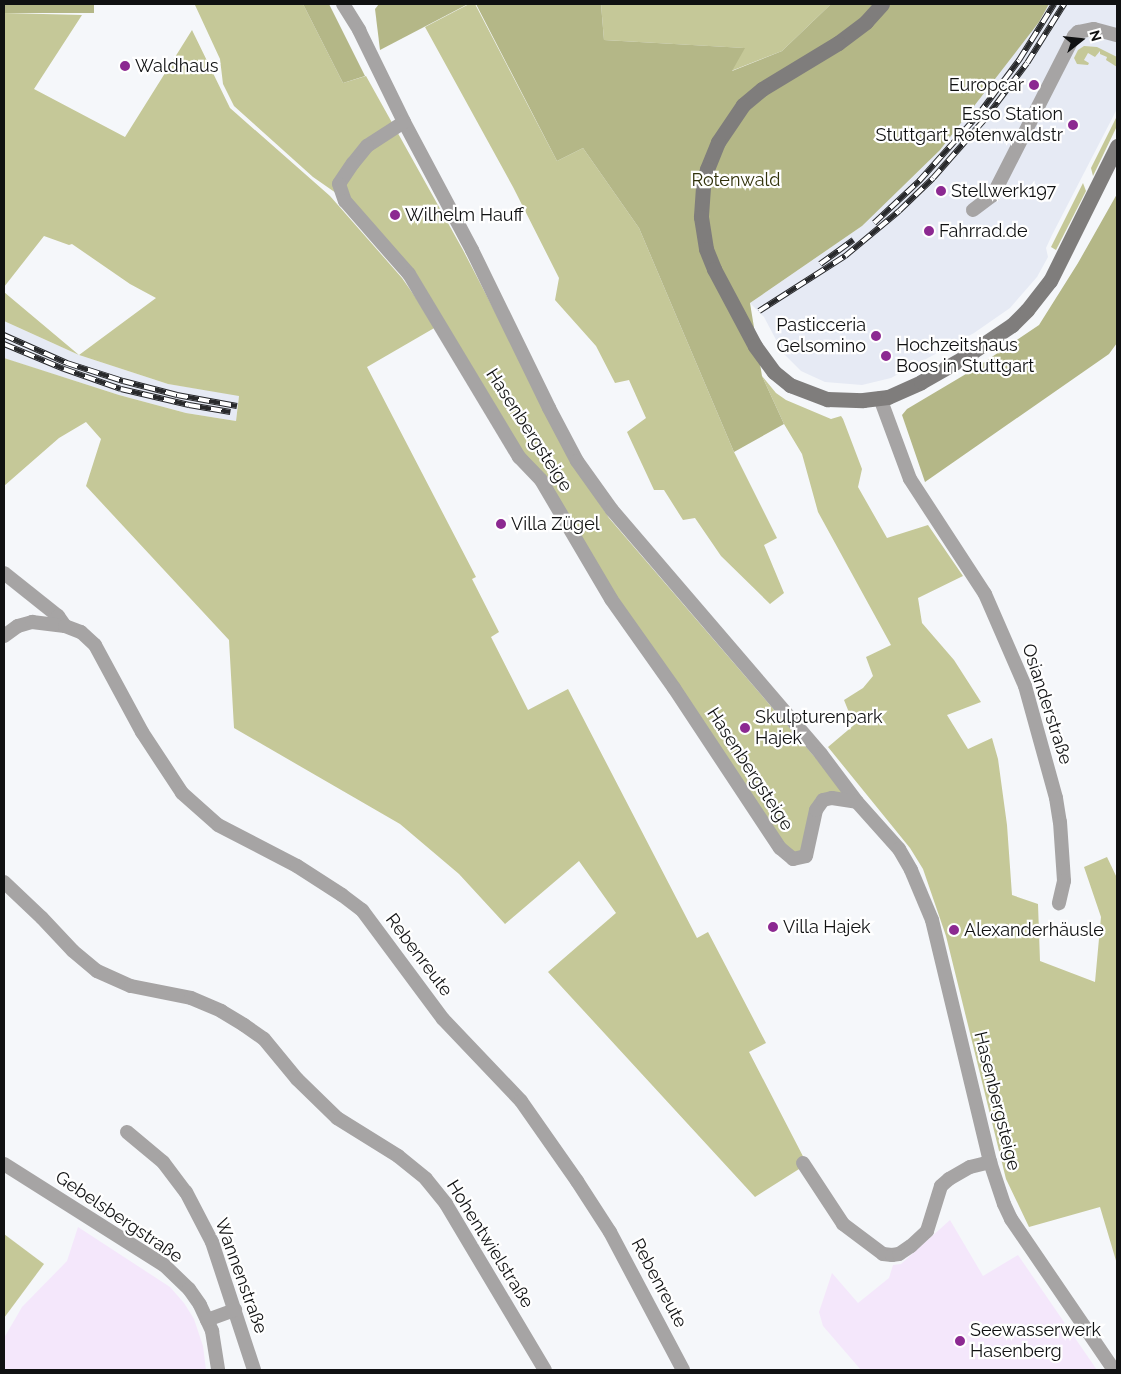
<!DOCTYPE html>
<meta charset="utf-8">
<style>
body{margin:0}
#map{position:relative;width:1121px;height:1374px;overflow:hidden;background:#f5f7fa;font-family:Raleway,sans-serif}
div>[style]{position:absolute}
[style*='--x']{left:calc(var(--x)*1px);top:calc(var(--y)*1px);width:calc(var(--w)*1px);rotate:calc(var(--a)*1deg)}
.built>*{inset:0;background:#e6eaf4}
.industrial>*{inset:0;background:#f4e7fb}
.green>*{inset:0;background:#c5c898}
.forest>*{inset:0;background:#b4b787;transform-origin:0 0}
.minor>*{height:14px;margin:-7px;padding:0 7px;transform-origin:7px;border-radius:7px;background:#a6a4a4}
.secondary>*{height:15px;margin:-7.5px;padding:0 7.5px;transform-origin:7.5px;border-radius:7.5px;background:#7f7d7c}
.rail>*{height:5.5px;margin-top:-2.75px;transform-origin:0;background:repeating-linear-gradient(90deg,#fff 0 11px,#28292b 0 22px);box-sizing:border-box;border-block:1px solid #28292b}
.dots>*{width:14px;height:14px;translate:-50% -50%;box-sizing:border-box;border:2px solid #fff;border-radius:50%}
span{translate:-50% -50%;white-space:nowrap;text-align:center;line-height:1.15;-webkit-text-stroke:4.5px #fff;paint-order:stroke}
.poi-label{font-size:18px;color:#101112}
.left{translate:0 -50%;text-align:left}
.right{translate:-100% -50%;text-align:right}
.park-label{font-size:18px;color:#31320b}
.street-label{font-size:18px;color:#101112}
.frame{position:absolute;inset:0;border:5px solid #101112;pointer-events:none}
.north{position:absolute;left:1056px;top:15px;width:50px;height:50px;-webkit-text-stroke:4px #fff;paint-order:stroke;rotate:74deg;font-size:14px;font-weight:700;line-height:20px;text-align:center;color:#101112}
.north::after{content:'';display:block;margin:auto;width:18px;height:22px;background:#101112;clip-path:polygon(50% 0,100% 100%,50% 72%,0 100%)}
</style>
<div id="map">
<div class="built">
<div style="clip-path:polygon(1049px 4px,1117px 4px,1117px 109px,1052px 235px,1046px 248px,1048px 257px,1037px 277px,1010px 308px,974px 333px,891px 378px,862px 385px,825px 382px,801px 371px,783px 353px,764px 317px,750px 303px,862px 226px,1039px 22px)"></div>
<div style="clip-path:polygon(4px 321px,79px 355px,168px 384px,239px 395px,236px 421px,186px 413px,119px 395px,6px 359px,4px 358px)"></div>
</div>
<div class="industrial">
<div style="clip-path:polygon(950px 1220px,983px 1276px,1018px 1255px,1097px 1370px,861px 1370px,823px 1326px,819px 1312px,832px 1273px,858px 1303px,889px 1278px,893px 1265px,901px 1264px)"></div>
<div style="clip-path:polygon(78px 1227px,170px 1287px,184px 1303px,194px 1319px,203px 1346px,206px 1370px,4px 1370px,4px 1338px,22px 1307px,67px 1261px)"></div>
</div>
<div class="green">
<div style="clip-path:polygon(197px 4px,303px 4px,343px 83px,366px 76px,463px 250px,575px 466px,609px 518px,850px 798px,822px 796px,802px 854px,793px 857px,521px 456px,409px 273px,346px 200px,313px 177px,234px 106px,223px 84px,220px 59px,195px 5px)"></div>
<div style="clip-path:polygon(469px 4px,475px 4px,557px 161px,583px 148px,639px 228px,734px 452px,777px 538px,764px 545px,784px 593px,770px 604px,721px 556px,695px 518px,683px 520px,664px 490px,654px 490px,627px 432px,646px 418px,629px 380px,615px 383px,596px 346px,555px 300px,559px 278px,513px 187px,425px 27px)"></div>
<div style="clip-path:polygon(601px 4px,831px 4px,782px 51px,731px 71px,744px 48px,604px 40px)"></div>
<div style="clip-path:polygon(4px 13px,82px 15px,34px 89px,125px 137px,192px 30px,230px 108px,330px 196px,402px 278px,436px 327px,367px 367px,476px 577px,472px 579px,499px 632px,491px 637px,528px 710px,568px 689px,697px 938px,708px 932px,766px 1043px,749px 1052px,807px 1164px,755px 1197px,548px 972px,616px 913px,579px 861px,505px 924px,459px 874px,400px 824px,234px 728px,229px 640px,86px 486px,101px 439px,86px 422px,59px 438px,4px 486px,4px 358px,119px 395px,186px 413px,236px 421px,239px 396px,168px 384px,79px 355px,4px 321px,4px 292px,79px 355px,156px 298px,130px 284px,72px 244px,69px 245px,44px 236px,4px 287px)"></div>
<div style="clip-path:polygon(1084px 46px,1097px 47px,1117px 57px,1117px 67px,1106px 60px,1107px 57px,1100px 54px,1100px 51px,1095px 57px,1088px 53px,1084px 60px,1089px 63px,1088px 65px,1077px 64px,1074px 58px,1078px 50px)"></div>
<div style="clip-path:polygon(1117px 116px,1117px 126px,1093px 176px,1091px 168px)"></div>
<div style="clip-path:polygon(1083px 183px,1086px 191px,1056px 250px,1051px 247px)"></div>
<div style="clip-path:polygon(762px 376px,776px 393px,786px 400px,831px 419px,841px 416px,843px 419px,862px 469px,858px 487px,887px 538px,928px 525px,963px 576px,918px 598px,922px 623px,954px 660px,981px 702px,947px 715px,968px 749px,992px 738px,998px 759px,1007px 825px,1012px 895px,1038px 904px,1040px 961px,1095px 982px,1101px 917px,1084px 867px,1107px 857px,1117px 878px,1117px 1264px,1100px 1207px,1029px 1227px,1006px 1179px,946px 936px,923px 869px,910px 848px,828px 747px,854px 725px,844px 700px,863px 688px,873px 676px,866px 657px,891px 645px,818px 512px,802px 454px,784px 424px)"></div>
<div style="clip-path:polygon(4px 1234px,44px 1264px,4px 1318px)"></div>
</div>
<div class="forest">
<div style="left:4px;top:4px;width:90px;height:9px"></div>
<div style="clip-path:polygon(303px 4px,329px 4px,365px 76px,343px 83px)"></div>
<div style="clip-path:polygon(379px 4px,468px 4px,380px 50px,375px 9px)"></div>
<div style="clip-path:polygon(476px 4px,601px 4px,604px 40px,745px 48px,732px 71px,782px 51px,831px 4px,1049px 4px,1039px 22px,940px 150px,862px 226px,750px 303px,762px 376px,784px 424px,734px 452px,639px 228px,583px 148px,557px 161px)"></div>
<div style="clip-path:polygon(1117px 194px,1117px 343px,1109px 354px,925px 482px,902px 415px,907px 409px,971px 371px,1039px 325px,1078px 263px)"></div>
</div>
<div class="minor">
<div style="--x:343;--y:4;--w:31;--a:58"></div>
<div style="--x:359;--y:30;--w:102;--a:63.9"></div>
<div style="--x:404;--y:122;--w:145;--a:62"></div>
<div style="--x:472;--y:250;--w:176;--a:64"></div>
<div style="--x:549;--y:408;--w:60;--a:62.2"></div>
<div style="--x:577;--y:461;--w:60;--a:54.5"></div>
<div style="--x:612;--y:510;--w:321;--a:49.4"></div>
<div style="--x:821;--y:754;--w:60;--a:53.1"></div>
<div style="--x:857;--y:802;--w:63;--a:48.2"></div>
<div style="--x:899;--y:849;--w:24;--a:60"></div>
<div style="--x:911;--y:870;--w:54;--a:67.2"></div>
<div style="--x:932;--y:920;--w:249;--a:76.5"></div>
<div style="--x:990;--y:1162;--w:44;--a:71.6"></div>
<div style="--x:1004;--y:1204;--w:17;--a:65"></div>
<div style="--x:1011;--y:1219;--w:183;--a:55.7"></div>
<div style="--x:404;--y:122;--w:44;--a:147"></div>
<div style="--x:367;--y:146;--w:22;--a:129"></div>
<div style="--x:353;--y:163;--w:25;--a:124"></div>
<div style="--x:339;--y:184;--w:18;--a:71"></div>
<div style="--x:345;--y:201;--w:97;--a:48.8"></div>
<div style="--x:409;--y:274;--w:214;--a:59"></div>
<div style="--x:519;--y:457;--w:32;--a:46"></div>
<div style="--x:541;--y:480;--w:138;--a:59.5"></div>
<div style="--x:611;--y:599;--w:109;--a:54.7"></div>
<div style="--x:674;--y:688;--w:192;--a:56.5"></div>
<div style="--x:780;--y:848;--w:17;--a:40"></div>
<div style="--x:793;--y:859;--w:13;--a:-13"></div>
<div style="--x:806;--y:856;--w:47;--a:-77.7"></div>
<div style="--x:816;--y:810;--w:12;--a:-55"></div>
<div style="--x:823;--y:800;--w:9;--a:-13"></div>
<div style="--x:832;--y:798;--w:25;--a:9"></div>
<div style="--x:973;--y:210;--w:25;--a:-37"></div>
<div style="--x:993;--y:195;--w:178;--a:-63"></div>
<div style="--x:1074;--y:36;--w:6;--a:-45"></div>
<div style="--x:1078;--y:32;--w:16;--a:-11"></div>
<div style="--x:1094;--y:29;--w:24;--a:15"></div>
<div style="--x:880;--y:398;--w:86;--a:69.7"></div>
<div style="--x:910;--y:479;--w:137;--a:56.9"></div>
<div style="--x:985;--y:594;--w:100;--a:66.5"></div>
<div style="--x:1025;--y:686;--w:116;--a:74.5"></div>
<div style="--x:1056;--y:798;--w:24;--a:81"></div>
<div style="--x:1060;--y:822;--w:59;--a:86.1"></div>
<div style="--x:1064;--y:881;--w:23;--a:103"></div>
<div style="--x:4;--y:573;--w:69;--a:38.5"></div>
<div style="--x:58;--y:616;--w:12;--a:55"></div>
<div style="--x:4;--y:636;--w:17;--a:-36"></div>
<div style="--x:18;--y:626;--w:15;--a:-16"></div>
<div style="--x:32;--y:622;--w:33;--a:7"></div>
<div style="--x:65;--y:626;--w:17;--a:21"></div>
<div style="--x:81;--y:632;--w:19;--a:43"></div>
<div style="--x:95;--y:645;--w:99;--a:61.6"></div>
<div style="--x:142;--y:732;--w:73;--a:56.7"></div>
<div style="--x:182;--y:793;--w:48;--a:41.6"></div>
<div style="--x:218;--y:825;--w:89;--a:27.4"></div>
<div style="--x:297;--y:866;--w:54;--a:32.8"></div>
<div style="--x:342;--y:895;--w:25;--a:37"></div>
<div style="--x:362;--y:910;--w:136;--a:53.4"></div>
<div style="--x:443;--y:1019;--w:113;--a:46.4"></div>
<div style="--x:521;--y:1101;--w:98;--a:55"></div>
<div style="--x:577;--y:1181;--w:61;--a:57.1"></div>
<div style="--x:610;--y:1232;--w:156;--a:62.1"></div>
<div style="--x:4;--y:882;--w:52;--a:43.5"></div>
<div style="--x:42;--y:918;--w:45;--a:46.8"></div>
<div style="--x:73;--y:951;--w:31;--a:40"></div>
<div style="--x:97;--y:971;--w:37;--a:24"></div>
<div style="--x:131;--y:986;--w:61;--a:11.3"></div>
<div style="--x:191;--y:998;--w:33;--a:23"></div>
<div style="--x:221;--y:1011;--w:27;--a:31"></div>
<div style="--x:244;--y:1025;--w:24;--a:35"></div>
<div style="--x:264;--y:1039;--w:52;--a:50.5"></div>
<div style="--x:297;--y:1079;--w:56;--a:44.3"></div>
<div style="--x:337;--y:1118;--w:72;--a:31.9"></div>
<div style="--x:398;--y:1156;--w:36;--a:39"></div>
<div style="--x:426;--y:1179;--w:32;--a:51"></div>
<div style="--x:446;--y:1204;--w:193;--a:59.2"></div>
<div style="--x:127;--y:1132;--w:47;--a:39.8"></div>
<div style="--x:163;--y:1162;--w:38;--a:53"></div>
<div style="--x:186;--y:1192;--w:56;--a:62.5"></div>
<div style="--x:212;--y:1242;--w:135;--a:71.8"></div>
<div style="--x:803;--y:1163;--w:73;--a:56.7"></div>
<div style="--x:843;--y:1224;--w:50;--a:36.9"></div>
<div style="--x:883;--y:1254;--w:9;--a:6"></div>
<div style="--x:892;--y:1255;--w:7;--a:-8"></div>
<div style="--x:899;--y:1254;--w:14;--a:-34"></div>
<div style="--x:911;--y:1246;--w:22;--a:-43"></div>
<div style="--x:927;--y:1231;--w:47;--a:-72.7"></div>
<div style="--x:941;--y:1186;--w:11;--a:-41"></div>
<div style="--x:949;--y:1179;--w:24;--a:-30"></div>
<div style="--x:970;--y:1167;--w:21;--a:-14"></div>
<div style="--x:4;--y:1164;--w:189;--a:32.3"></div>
<div style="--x:164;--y:1265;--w:35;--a:44"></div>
<div style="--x:189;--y:1289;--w:19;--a:55"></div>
<div style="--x:200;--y:1305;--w:29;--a:65"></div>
<div style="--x:212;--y:1331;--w:39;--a:81"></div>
<div style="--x:207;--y:1320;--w:30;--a:-20"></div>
</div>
<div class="secondary">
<div style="--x:882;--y:4;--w:24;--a:132"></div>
<div style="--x:866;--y:22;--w:35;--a:143"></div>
<div style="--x:838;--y:43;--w:89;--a:148.8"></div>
<div style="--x:762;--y:89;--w:25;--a:140"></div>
<div style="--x:743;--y:105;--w:45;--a:124"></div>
<div style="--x:718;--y:142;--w:29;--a:112"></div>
<div style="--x:707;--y:169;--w:18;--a:103"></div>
<div style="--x:703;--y:187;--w:30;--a:94"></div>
<div style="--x:701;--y:217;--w:32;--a:81"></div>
<div style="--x:706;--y:249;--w:22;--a:68"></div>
<div style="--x:714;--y:269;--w:87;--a:62"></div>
<div style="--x:755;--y:346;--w:32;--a:54"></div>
<div style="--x:774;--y:372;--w:21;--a:39"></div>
<div style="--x:790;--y:385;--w:40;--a:21"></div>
<div style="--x:827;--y:399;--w:36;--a:2"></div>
<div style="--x:863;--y:400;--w:25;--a:-7"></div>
<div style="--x:888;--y:397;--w:36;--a:-24"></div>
<div style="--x:921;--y:382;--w:48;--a:-29.7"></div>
<div style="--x:963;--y:358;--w:59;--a:-34"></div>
<div style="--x:1012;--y:325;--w:21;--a:-45"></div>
<div style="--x:1027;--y:310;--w:37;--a:-52"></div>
<div style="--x:1050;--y:281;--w:151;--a:-63.6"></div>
</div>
<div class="rail">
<div style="--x:874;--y:223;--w:62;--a:-43"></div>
<div style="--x:919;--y:181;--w:89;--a:-48.2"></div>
<div style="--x:978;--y:115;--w:69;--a:-53.3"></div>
<div style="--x:1019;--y:60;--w:66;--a:-58"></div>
<div style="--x:820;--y:264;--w:41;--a:-36"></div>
<div style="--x:759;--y:311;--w:102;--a:-32.6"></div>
<div style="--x:845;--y:256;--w:70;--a:-39.8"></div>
<div style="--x:899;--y:211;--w:47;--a:-44.1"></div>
<div style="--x:933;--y:178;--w:77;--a:-48.7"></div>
<div style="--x:984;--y:120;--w:71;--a:-53"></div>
<div style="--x:1027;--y:63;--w:70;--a:-57.9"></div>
<div style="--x:4;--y:335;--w:69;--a:24"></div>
<div style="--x:67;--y:363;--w:59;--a:17.8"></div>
<div style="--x:123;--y:381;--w:56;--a:14.5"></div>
<div style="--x:177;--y:395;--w:61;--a:10.4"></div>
<div style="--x:4;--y:344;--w:65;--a:22.6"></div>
<div style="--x:64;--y:369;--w:60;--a:19.3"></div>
<div style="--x:121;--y:389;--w:70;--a:13.2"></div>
<div style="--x:189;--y:405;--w:42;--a:9.7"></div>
</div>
<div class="dots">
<div style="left:125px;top:66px;background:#8c2991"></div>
<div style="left:1034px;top:85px;background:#8c2991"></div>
<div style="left:1073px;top:125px;background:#8c2991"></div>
<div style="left:941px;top:191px;background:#8c2991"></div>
<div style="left:395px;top:215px;background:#8c2991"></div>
<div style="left:929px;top:231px;background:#8c2991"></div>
<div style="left:876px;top:336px;background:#8c2991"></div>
<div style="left:886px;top:356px;background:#8c2991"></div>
<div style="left:501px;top:524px;background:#8c2991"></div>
<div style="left:745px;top:728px;background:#8c2991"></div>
<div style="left:773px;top:927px;background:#8c2991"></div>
<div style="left:954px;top:930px;background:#8c2991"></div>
<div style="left:960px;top:1341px;background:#8c2991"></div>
</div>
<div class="poi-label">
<span class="left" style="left:135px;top:66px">Waldhaus</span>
<span class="right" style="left:1024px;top:85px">Europcar</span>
<span class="right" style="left:1063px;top:125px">Esso Station<br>Stuttgart Rotenwaldstr</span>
<span class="left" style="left:951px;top:191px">Stellwerk197</span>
<span class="left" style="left:405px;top:215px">Wilhelm Hauff</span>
<span class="left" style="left:939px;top:231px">Fahrrad.de</span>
<span class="right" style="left:866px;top:336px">Pasticceria<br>Gelsomino</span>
<span class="left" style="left:896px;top:356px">Hochzeitshaus<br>Boos in Stuttgart</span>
<span class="left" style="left:511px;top:524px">Villa Zügel</span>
<span class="left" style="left:755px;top:728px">Skulpturenpark<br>Hajek</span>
<span class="left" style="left:783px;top:927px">Villa Hajek</span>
<span class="left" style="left:964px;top:930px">Alexanderhäusle</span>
<span class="left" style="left:970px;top:1341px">Seewasserwerk<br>Hasenberg</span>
</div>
<div class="park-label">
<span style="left:736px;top:180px">Rotenwald</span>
</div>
<div class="street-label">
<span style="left:529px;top:430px;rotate:57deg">Hasenbergsteige</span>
<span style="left:1047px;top:704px;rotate:72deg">Osianderstraße</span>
<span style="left:750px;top:769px;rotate:57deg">Hasenbergsteige</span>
<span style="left:419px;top:955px;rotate:53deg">Rebenreute</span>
<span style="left:997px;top:1101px;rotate:76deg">Hasenbergsteige</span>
<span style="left:119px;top:1217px;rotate:34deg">Gebelsbergstraße</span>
<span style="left:490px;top:1244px;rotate:58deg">Hohentwielstraße</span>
<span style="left:241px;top:1276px;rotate:70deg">Wannenstraße</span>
<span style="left:659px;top:1283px;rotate:62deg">Rebenreute</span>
</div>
<div class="frame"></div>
<div class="north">N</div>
</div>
